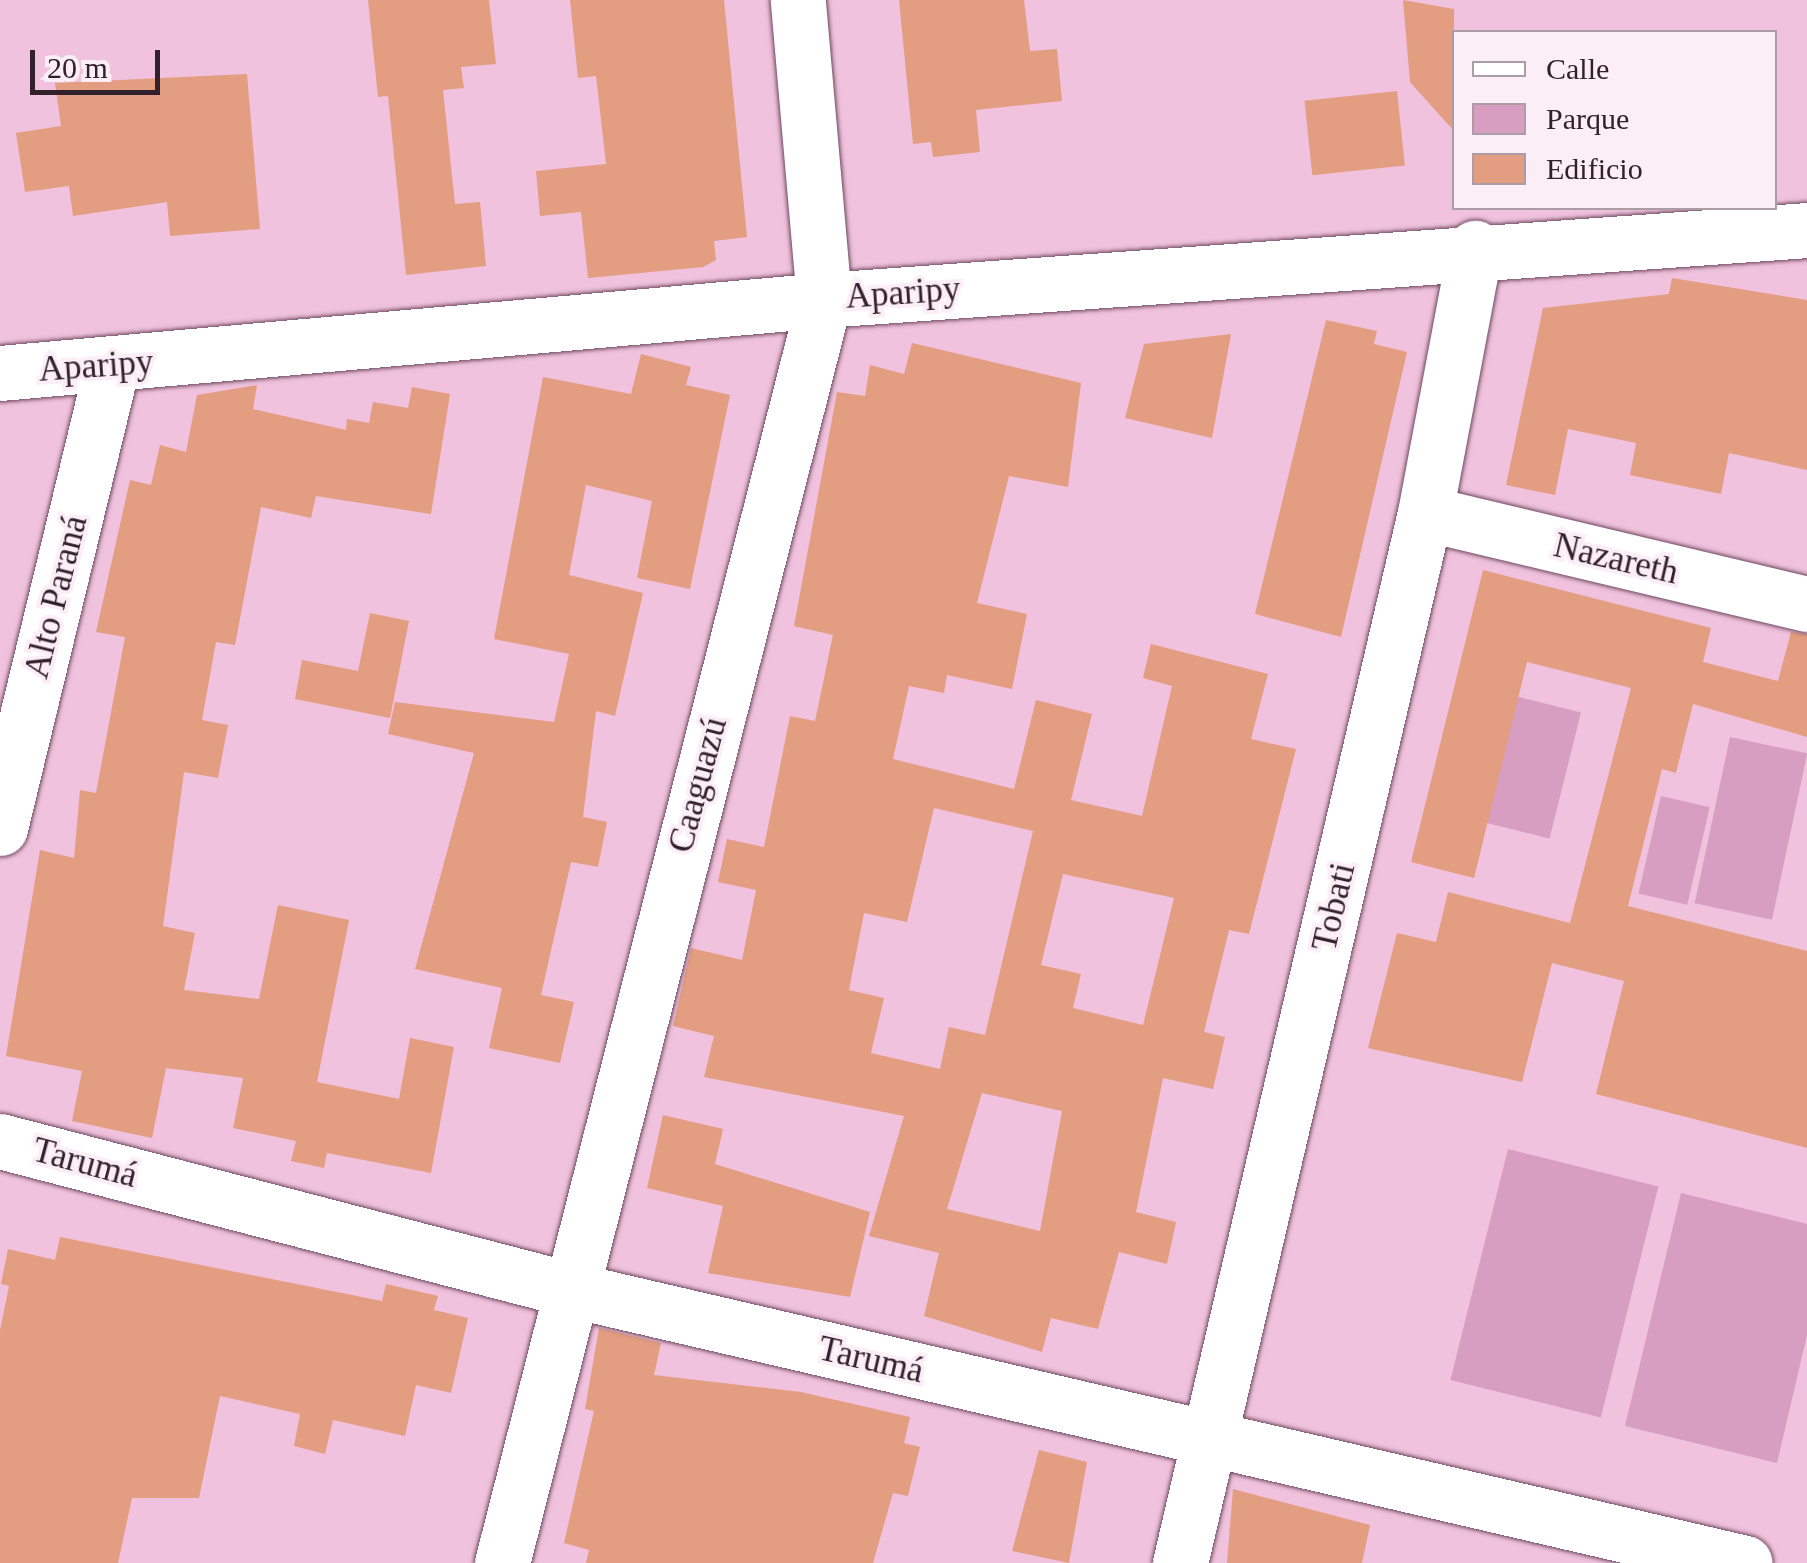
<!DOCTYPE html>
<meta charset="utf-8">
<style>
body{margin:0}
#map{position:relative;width:1807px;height:1563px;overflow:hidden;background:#f0c2dd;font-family:Georgia,serif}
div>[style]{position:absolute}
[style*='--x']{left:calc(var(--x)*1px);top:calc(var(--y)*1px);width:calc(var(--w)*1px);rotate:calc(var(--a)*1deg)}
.green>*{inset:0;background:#d79ec1;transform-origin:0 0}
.building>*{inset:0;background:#e39d81;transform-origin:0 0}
.roads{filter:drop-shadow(0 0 2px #6f4860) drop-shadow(0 0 2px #6f4860)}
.minor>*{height:55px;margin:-27.5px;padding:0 27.5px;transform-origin:27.5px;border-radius:27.5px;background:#fff}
span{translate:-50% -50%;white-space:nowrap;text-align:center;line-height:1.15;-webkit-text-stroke:8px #fceef6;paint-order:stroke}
.street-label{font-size:35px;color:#32212c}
.legend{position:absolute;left:1452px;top:30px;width:325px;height:180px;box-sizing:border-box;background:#fceef6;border:2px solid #ab9ca5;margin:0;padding:12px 18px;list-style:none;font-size:30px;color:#32212c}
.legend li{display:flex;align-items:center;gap:20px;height:50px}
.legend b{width:50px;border:2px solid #ab9ca5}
.scale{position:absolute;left:30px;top:50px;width:130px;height:45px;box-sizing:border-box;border:5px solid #32212c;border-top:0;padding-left:12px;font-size:30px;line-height:35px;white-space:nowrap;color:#32212c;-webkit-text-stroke:8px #fceef6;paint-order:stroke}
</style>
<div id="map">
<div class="green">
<div style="left:1515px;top:696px;width:68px;height:130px;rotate:14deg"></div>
<div style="left:1730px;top:737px;width:79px;height:170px;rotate:12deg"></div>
<div style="left:1661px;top:796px;width:50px;height:100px;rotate:13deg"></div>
<div style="left:1508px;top:1149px;width:155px;height:238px;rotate:14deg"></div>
<div style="clip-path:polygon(1681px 1193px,1807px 1224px,1807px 1335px,1777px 1463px,1625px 1426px)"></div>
</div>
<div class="building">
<div style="clip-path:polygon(368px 0,489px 0,496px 64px,461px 67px,464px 88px,443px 90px,455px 204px,480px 202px,486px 266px,406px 275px,388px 96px,378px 97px)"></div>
<div style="clip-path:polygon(570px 0,724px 0,747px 237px,714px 241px,716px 260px,703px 267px,588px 278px,581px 212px,540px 216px,536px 171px,606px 164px,596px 76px,578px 78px)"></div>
<div style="clip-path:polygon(899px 0,1024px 0,1030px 51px,1057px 49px,1062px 101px,976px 110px,980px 152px,933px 157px,931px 142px,913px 144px)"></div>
<div style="clip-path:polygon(1403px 0,1454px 9px,1454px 131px,1410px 82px)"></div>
<div style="clip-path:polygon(247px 74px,260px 229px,170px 236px,167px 202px,73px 216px,69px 186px,25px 192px,16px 133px,61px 126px,55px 83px)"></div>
<div style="left:1397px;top:91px;width:75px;height:93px;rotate:84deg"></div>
<div style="clip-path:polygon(1672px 278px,1807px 300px,1807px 470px,1729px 453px,1721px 494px,1630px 475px,1636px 443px,1568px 429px,1555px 495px,1506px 485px,1543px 308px,1669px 294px)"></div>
<div style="clip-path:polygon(1326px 320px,1377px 331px,1374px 344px,1407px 352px,1341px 637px,1255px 614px)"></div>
<div style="clip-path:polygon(1231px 334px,1212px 438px,1125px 418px,1144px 344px)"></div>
<div style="clip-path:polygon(evenodd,912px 343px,1081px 383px,1068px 487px,1009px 476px,977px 603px,1027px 614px,1012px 689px,947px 675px,944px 693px,909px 686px,893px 759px,1014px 789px,1036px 700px,1092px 714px,1071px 800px,1142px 816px,1172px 686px,1143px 678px,1151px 644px,1268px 674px,1251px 739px,1296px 749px,1249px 934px,1229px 930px,1204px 1032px,1225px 1037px,1213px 1089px,1163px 1078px,1136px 1212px,1176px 1222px,1167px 1264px,1119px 1252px,1098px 1329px,1051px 1318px,1042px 1352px,924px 1316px,939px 1253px,869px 1236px,904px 1116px,704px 1077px,714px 1036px,673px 1026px,691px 948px,742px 960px,756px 890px,718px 882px,727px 839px,764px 847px,790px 716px,815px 721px,833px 635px,794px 626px,837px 392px,865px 396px,870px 365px,904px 374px,912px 343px,934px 808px,1033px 831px,985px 1035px,949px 1027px,940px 1069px,871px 1053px,884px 998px,849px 990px,864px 913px,907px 922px,934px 808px,912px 343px,1063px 874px,1174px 898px,1143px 1025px,1073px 1008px,1081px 974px,1041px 965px,1063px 874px,912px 343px,982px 1093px,1062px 1111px,1040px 1231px,947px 1209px,982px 1093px)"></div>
<div style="clip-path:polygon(641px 354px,691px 367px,686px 385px,730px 395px,690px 589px,637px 578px,652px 501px,586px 485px,569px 575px,643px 593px,615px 716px,596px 711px,583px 817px,607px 822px,598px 867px,571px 862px,541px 995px,574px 1002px,560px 1063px,489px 1048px,502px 988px,415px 969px,474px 753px,388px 734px,395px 702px,554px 722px,569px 654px,494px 639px,543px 377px,631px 394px)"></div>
<div style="clip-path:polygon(257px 385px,253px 409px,346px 430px,347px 419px,369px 423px,373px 402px,408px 408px,412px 387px,450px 394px,431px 514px,316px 496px,311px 518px,261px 507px,235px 645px,216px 642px,202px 720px,228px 725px,218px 778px,184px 772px,163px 926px,195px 933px,184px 990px,259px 999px,278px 905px,349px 920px,317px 1082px,399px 1099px,410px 1038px,454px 1047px,431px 1173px,327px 1153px,324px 1168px,291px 1161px,296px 1141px,233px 1128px,243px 1078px,166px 1068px,152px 1138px,72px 1121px,82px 1071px,6px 1056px,40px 850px,74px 858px,80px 790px,96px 793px,125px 637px,96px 632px,130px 480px,151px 485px,160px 445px,186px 452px,197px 395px)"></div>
<div style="clip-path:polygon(1483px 570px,1711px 628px,1703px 662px,1778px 681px,1791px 632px,1807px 634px,1807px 737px,1693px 704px,1676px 773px,1662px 769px,1628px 906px,1807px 951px,1807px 1148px,1596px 1094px,1624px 981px,1552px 963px,1522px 1082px,1368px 1048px,1397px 933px,1436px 942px,1448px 892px,1570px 923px,1631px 688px,1527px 662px,1474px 878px,1411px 862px)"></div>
<div style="clip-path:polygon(370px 613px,409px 621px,390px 718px,295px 699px,302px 660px,358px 671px)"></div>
<div style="clip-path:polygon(663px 1115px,723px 1129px,715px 1164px,870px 1212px,850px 1297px,708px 1273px,723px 1206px,647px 1188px)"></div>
<div style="clip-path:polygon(60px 1237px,382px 1301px,386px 1284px,438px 1296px,434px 1310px,468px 1318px,451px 1393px,416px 1385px,405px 1436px,333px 1420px,325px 1454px,294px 1446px,300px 1414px,220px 1396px,199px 1498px,132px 1498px,118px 1563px,0 1563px,0 1330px,9px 1286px,1px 1284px,8px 1249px,55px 1260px)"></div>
<div style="clip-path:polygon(599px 1328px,661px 1343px,654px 1375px,801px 1392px,910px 1417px,904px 1443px,920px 1447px,908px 1496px,893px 1493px,873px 1563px,586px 1563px,589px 1550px,564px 1543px,594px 1411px,585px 1409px)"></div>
<div style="clip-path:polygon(1039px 1450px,1087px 1462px,1069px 1563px,1012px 1551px)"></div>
<div style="clip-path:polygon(1233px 1489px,1370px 1525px,1362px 1563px,1227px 1563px)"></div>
</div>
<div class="roads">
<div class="minor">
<div style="--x:0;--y:373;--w:827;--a:-5.06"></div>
<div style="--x:824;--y:300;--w:985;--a:-4.07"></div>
<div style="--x:1425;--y:513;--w:393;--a:13.4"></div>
<div style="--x:0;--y:828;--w:476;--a:-76.4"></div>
<div style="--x:0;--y:1141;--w:587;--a:14.6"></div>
<div style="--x:568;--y:1289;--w:1208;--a:13.1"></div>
<div style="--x:502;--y:1563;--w:1303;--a:-75.7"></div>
<div style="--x:824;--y:300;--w:301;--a:-95"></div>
<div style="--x:1180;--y:1563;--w:1078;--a:-76.87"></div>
<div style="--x:1425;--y:513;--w:270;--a:-79.3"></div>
</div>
</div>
<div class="street-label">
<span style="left:903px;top:293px;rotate:-4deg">Aparipy</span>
<span style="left:96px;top:366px;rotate:-4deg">Aparipy</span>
<span style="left:1616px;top:559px;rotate:13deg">Nazareth</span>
<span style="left:56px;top:597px;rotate:-76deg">Alto Paraná</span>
<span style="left:698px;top:785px;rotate:-75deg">Caaguazú</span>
<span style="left:1334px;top:907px;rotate:-77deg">Tobati</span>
<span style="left:85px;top:1163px;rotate:15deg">Tarumá</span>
<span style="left:871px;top:1360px;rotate:13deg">Tarumá</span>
</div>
<ul class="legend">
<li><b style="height:12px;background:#fff"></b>Calle</li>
<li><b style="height:28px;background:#d79ec1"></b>Parque</li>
<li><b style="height:28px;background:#e39d81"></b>Edificio</li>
</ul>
<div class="scale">20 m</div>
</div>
